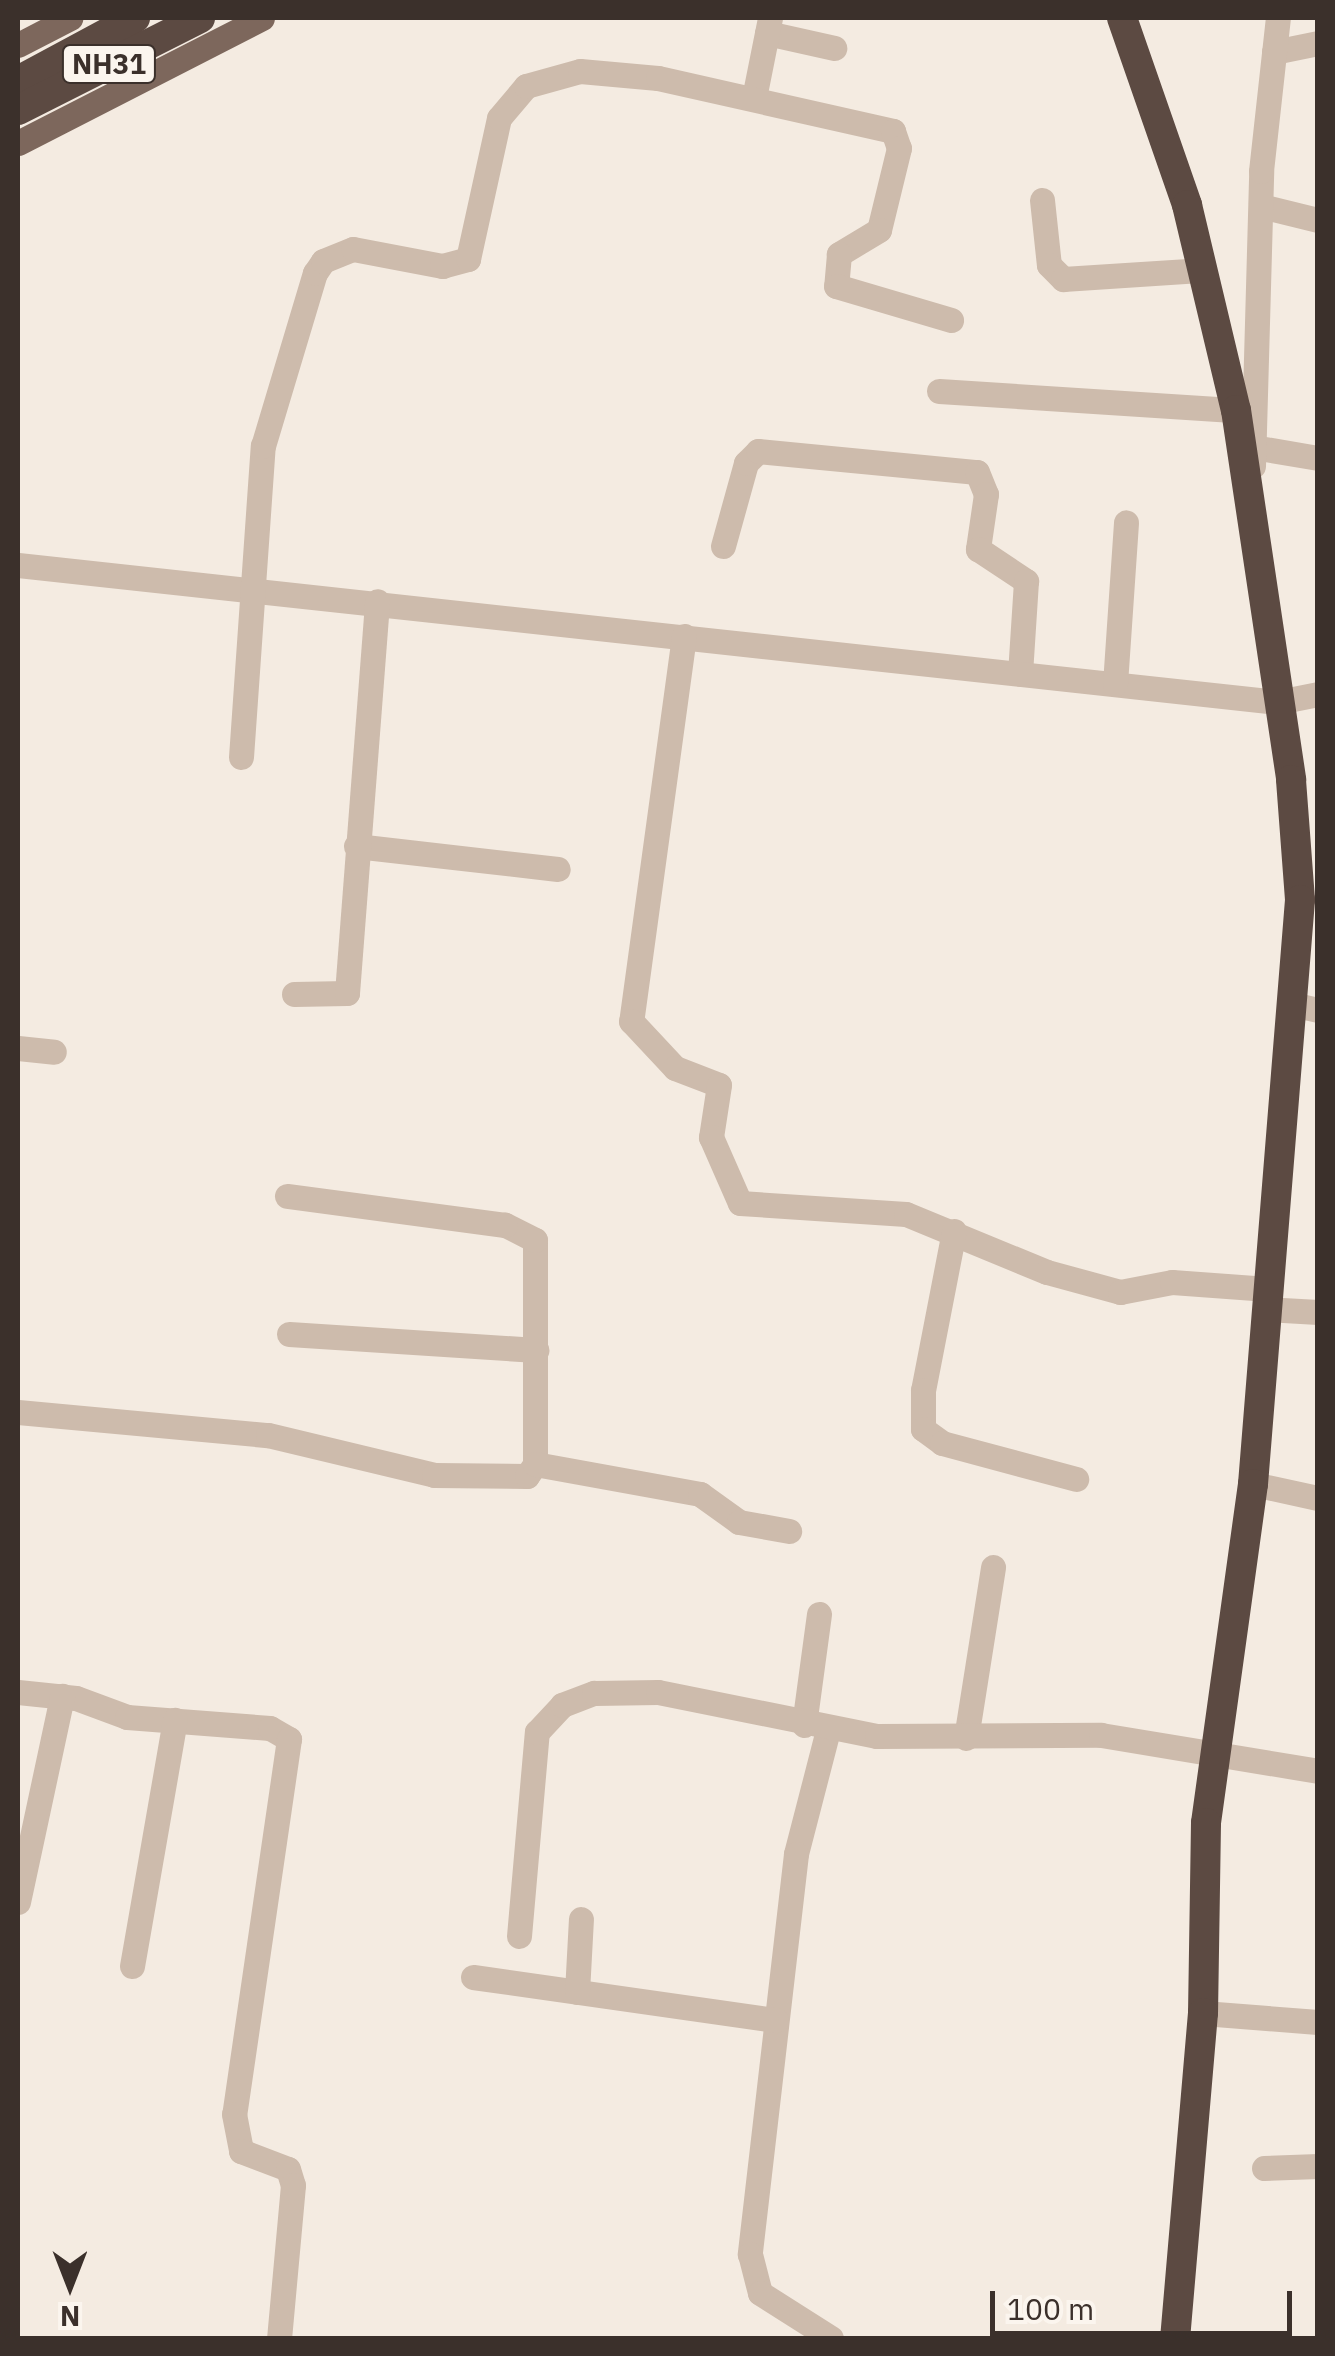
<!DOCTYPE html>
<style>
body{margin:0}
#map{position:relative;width:1335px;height:2356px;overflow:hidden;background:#f4ebe1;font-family:"IBM Plex Sans",sans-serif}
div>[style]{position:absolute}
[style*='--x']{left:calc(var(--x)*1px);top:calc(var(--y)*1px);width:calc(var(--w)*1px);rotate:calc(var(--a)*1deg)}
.minor>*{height:25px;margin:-12.5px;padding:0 12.5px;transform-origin:12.5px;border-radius:12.5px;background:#cdbbac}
.major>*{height:25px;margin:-12.5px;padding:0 12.5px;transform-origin:12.5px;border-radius:12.5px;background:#7d675c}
.highway>*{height:30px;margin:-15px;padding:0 15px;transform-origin:15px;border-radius:15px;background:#5c4a42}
span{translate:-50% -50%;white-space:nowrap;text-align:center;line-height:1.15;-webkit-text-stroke:10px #fbf5ee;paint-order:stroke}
.shield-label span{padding:2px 8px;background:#fbf5ee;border:2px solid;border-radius:8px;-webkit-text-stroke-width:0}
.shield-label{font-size:28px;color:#3b302b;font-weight:700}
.frame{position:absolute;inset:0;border:20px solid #3b302b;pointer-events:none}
.north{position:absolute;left:20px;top:2236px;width:100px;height:100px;-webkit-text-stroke:8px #fbf5ee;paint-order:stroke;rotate:180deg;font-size:28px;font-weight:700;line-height:40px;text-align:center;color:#3b302b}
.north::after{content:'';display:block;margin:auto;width:35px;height:45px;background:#3b302b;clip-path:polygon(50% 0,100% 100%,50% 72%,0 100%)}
.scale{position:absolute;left:990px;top:2291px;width:302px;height:45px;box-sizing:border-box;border:5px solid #3b302b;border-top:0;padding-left:12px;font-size:30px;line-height:35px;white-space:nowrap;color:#3b302b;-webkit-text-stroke:8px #fbf5ee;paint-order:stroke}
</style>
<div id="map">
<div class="minor">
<div style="--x:767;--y:33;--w:69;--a:12.6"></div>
<div style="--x:1274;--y:52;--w:45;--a:-11.6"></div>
<div style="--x:754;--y:98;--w:82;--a:-78.7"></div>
<div style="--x:1042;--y:200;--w:65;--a:83.9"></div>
<div style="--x:1049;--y:265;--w:20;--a:45"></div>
<div style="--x:1063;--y:279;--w:141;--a:-3.7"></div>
<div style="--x:1261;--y:206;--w:59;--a:13.8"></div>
<div style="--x:939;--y:391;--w:298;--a:3.7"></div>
<div style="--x:1253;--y:447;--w:66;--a:9.6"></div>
<div style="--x:1253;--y:466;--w:295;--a:-88.4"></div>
<div style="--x:1261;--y:171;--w:154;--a:-83.7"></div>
<div style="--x:723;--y:546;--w:86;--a:-74.5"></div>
<div style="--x:746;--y:463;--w:17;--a:-45"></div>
<div style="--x:758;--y:451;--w:220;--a:5.5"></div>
<div style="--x:977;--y:472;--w:24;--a:68"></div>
<div style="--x:986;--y:494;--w:56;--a:98.3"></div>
<div style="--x:978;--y:549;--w:58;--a:33.7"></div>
<div style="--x:1026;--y:581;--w:93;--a:93.7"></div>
<div style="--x:18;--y:565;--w:1267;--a:6.21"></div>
<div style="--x:1278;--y:702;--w:41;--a:-11.3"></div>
<div style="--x:684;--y:636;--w:389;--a:97.8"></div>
<div style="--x:631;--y:1021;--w:64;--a:46.9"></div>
<div style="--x:675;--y:1068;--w:47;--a:21.1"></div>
<div style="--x:719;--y:1085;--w:53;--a:98.7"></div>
<div style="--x:711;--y:1137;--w:72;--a:66.3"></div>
<div style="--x:740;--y:1203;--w:166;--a:3.8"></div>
<div style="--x:906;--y:1214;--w:152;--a:22.4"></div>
<div style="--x:1047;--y:1272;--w:76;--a:15.3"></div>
<div style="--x:1120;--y:1292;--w:53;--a:-10.9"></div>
<div style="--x:1172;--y:1282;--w:96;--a:4.2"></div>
<div style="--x:1115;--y:684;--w:162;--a:-86.1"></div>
<div style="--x:241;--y:757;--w:312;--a:-86"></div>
<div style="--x:263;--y:446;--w:181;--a:-73.3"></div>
<div style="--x:315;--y:273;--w:14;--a:-56"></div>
<div style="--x:323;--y:261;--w:32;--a:-22"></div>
<div style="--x:353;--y:249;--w:91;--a:10.8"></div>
<div style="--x:442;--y:266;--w:27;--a:-15"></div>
<div style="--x:468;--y:259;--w:144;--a:-77.6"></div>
<div style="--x:499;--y:118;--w:42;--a:-49.8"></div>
<div style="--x:526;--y:86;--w:56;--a:-15.5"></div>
<div style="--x:580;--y:71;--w:78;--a:5.1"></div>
<div style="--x:658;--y:78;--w:241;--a:12.7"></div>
<div style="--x:893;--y:131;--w:18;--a:71"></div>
<div style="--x:899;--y:148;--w:84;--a:103.7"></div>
<div style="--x:879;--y:230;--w:47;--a:149"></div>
<div style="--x:839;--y:254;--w:32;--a:95"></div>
<div style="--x:836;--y:286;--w:120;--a:16.5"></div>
<div style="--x:356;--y:846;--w:203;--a:6.5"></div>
<div style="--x:294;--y:994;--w:53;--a:-1.1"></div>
<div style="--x:347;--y:993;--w:393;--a:-85.6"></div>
<div style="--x:1296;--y:1005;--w:23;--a:13"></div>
<div style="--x:18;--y:1048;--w:36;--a:6"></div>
<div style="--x:954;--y:1231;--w:162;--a:101"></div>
<div style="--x:923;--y:1390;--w:39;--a:90"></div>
<div style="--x:923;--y:1429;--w:24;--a:36"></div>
<div style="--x:942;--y:1443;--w:139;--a:15"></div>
<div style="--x:1267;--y:1309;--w:51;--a:3.4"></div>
<div style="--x:289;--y:1334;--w:248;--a:3.7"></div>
<div style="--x:18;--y:1412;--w:251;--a:5.3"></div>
<div style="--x:268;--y:1435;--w:171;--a:13.5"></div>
<div style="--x:434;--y:1475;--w:93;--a:0.6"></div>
<div style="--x:527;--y:1476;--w:14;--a:-56"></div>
<div style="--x:535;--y:1464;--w:224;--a:-90"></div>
<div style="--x:535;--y:1240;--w:34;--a:-153"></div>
<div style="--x:505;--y:1225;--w:220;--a:-172.4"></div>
<div style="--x:535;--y:1464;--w:168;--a:10.3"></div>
<div style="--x:700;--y:1494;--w:48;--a:35.7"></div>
<div style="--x:739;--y:1522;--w:51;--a:10.2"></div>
<div style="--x:1253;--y:1484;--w:66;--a:12.2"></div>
<div style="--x:18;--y:1692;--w:58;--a:5.9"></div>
<div style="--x:76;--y:1698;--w:54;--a:20.4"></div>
<div style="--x:127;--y:1717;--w:143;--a:4.4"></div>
<div style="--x:270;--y:1728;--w:22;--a:30"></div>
<div style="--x:289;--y:1739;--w:379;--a:98.3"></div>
<div style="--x:234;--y:2114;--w:38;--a:79"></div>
<div style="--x:241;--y:2151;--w:50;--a:21"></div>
<div style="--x:288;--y:2169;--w:17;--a:73"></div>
<div style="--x:293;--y:2185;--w:154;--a:95.2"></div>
<div style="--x:804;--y:1725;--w:112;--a:-82.3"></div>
<div style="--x:828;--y:1730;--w:128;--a:104.5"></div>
<div style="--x:796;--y:1854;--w:403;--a:96.6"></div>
<div style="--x:750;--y:2254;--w:40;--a:75.6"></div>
<div style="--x:760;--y:2293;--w:84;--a:32.4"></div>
<div style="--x:966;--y:1738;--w:173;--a:-81"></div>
<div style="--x:18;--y:1902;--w:211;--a:-77.9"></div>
<div style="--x:519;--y:1936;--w:205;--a:-85"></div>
<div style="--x:537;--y:1732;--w:37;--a:-47"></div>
<div style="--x:562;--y:1705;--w:34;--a:-21"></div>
<div style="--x:594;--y:1693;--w:64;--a:-0.9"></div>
<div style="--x:658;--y:1692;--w:223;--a:11.4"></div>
<div style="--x:877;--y:1736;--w:224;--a:-0.3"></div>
<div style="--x:1101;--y:1735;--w:220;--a:9.4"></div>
<div style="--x:132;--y:1966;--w:250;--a:-80.1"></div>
<div style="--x:473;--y:1977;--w:306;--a:8.1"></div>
<div style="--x:577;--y:1992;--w:73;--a:-86.9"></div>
<div style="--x:1203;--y:2013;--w:115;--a:4.5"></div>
<div style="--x:1264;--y:2168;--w:54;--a:-2.1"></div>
</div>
<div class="major">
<div style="--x:18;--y:45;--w:59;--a:-27.4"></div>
<div style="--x:18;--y:143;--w:274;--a:-27.1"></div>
</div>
<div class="highway">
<div style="--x:1122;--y:18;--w:198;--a:70.8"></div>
<div style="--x:1187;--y:205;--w:211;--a:76.6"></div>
<div style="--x:1236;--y:410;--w:374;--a:81.5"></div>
<div style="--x:1291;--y:780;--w:120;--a:85.7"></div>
<div style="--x:1300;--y:900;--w:586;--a:94.6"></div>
<div style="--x:1253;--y:1484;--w:342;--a:97.9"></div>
<div style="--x:1206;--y:1823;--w:190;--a:90.9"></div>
<div style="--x:1203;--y:2013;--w:326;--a:94.9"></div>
<div style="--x:18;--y:81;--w:133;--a:-28.3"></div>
<div style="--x:18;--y:110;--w:204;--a:-26.8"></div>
</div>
<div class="shield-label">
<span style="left:109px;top:64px">NH31</span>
</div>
<div class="frame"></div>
<div class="north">N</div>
<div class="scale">100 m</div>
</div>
